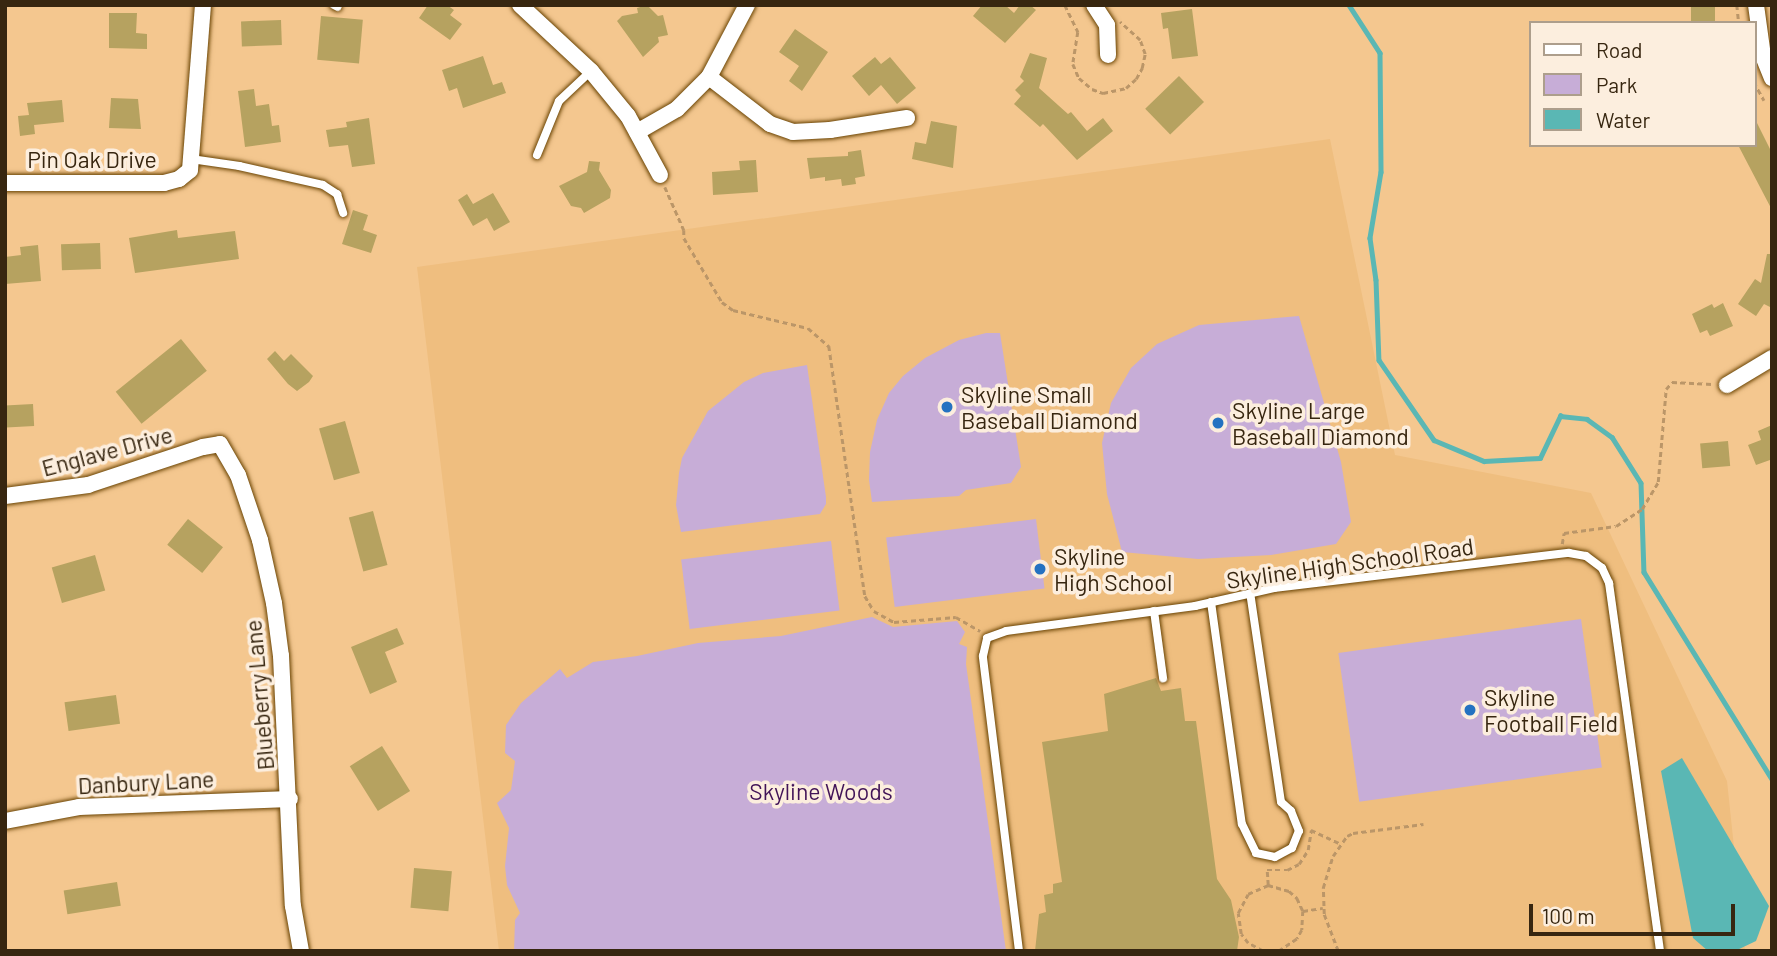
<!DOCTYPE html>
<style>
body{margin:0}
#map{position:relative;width:1777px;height:956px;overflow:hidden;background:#f4c78f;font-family:Barlow,sans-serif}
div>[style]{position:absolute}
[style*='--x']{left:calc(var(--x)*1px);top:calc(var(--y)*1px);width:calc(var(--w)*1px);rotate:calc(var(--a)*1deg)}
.built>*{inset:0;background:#efbe7f}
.green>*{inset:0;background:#c7add7;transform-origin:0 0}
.water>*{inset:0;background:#5ab7b4}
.stream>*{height:4.5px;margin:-2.25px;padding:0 2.25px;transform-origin:2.25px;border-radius:2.25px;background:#5ab7b4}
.building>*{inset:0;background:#b6a260;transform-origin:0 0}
.path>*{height:2.5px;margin-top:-1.25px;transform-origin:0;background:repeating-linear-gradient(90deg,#bb9668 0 5px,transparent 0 8.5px)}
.roads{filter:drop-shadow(0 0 2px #694302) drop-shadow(0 0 2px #694302)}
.lane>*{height:8px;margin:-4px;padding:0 4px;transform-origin:4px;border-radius:4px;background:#fff}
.street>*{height:16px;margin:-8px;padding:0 8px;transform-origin:8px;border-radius:8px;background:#fff}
.dots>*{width:19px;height:19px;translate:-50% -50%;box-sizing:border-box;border:4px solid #fceede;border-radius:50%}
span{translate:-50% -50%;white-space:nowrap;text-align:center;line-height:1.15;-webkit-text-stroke:7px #fceede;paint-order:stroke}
.street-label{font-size:23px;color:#372610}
.poi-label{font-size:23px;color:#372610}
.left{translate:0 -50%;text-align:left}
.park-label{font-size:23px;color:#411357}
.frame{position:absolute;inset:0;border:7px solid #372610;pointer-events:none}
.legend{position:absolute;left:1529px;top:21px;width:228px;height:126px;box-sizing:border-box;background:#fceede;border:2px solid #ad9e8c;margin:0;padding:9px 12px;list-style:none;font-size:21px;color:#372610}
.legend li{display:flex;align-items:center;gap:14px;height:35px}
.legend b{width:35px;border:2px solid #ad9e8c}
.scale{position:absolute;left:1529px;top:904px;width:206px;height:32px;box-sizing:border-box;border:4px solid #372610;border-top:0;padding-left:9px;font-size:21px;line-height:24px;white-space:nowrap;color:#372610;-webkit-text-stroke:5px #fceede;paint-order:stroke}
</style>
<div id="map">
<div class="built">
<div style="clip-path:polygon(1330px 139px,1395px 455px,1591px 493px,1727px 781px,1745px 951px,499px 951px,417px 267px)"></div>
</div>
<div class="green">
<div style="clip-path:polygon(1299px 316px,1341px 462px,1351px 522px,1336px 544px,1271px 555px,1198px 559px,1122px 552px,1107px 494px,1102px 443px,1111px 403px,1131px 368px,1157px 344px,1199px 325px)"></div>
<div style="clip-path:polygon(986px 333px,1000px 333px,1021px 467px,1011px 483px,966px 490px,959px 496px,872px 502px,869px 480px,870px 452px,877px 420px,889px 393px,903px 376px,925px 358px,959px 340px)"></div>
<div style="clip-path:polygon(807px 365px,826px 497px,826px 504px,820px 514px,681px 532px,676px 505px,679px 473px,682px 458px,708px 411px,744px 382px,763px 373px)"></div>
<div style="left:1036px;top:519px;width:70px;height:151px;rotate:83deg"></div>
<div style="left:831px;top:541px;width:70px;height:151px;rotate:83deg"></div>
<div style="clip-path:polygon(872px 617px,893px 627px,957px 621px,965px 632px,959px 644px,967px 647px,966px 664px,1006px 951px,514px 951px,515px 920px,520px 913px,507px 885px,505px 866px,509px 828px,497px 803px,511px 790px,515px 761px,505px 753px,506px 725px,521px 703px,560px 669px,567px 678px,593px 662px,637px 656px,698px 643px,781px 636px)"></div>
<div style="left:1581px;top:619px;width:150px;height:245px;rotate:82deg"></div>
</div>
<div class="water">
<div style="clip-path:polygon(1682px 758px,1769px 906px,1756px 941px,1735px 951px,1708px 951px,1693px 938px,1661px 771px)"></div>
</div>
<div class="stream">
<div style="--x:1349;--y:5;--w:57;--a:57.1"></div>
<div style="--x:1380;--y:53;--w:119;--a:89.5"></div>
<div style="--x:1381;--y:172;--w:67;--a:99.5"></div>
<div style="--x:1370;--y:238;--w:42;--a:81.9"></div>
<div style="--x:1376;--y:280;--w:80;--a:87.9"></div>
<div style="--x:1379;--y:360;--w:97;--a:55.5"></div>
<div style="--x:1434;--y:440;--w:54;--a:22.8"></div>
<div style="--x:1484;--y:461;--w:56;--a:-3.1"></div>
<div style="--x:1540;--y:458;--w:47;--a:-64.5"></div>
<div style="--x:1560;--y:416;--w:27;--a:6"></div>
<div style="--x:1587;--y:419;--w:31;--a:36"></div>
<div style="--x:1612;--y:437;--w:54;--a:57.8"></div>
<div style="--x:1641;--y:483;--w:89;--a:88.1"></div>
<div style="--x:1644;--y:572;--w:243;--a:58.3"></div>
</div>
<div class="building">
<div style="clip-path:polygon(428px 5px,447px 5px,454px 10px,450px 15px,462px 24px,450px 40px,419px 18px)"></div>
<div style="clip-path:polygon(647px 5px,658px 16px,663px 15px,668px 35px,658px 37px,659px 42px,643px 57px,617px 21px,622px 16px,638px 13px,637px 8px)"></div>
<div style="clip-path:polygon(982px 5px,1005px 5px,1014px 13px,1020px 5px,1030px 5px,1036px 10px,1005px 43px,973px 16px)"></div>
<div style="left:1691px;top:5px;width:24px;height:18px"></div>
<div style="clip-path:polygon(1192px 9px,1198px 56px,1172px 59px,1168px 28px,1163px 29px,1161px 13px)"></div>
<div style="clip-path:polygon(109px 13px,137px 13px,136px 33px,147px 34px,147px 49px,109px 48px)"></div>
<div style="left:321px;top:16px;width:42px;height:44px;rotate:5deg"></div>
<div style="left:281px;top:20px;width:25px;height:40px;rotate:88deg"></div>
<div style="clip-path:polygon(795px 29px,828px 52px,802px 91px,789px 81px,799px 66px,779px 52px)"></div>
<div style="clip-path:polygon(1030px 53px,1047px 58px,1039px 88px,1068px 114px,1071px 112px,1087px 131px,1103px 118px,1113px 131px,1077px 160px,1043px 124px,1040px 127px,1014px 104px,1021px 96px,1015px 90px,1024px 81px,1020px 77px)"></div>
<div style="clip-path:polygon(483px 56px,493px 85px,502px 82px,506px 93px,463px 108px,457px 88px,449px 91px,442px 70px)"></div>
<div style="clip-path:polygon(875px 57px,881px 64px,890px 57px,916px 88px,897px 104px,881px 85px,869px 96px,852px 76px)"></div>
<div style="left:1179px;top:76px;width:36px;height:47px;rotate:46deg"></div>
<div style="clip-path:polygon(254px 89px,256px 106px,269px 104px,272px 126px,279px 125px,281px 142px,245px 147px,238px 91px)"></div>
<div style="clip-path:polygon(111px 98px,138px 99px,141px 129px,109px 128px)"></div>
<div style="clip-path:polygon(62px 100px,64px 122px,34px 125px,35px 134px,20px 136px,18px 116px,29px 115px,27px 103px)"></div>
<div style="clip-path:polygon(1754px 117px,1772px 153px,1772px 210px,1738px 145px,1754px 145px)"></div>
<div style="clip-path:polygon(369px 118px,375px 164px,352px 167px,348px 145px,329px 147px,326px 130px,347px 127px,346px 122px)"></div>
<div style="clip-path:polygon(931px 121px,957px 126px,953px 168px,912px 159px,915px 142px,926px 144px)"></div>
<div style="clip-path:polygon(861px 150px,865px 176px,855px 178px,856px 184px,842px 186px,841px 179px,825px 181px,825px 177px,810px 179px,807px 158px,848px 156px,848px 152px)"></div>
<div style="clip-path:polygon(756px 160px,758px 192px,713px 195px,712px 172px,740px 170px,739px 161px)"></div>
<div style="clip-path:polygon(589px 161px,600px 162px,599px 170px,611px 190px,610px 198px,584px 213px,581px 208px,571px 206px,559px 186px,587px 172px)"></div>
<div style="clip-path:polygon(493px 193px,510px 222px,494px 231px,487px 218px,473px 226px,458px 200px,467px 194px,473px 204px)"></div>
<div style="clip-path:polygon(353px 210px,368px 215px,363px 230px,377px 235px,371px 253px,342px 244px)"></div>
<div style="clip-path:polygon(177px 230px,178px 238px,235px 231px,239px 259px,135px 273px,129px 238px)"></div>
<div style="left:100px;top:243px;width:26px;height:39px;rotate:88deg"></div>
<div style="clip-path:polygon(38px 245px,41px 281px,5px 284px,5px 257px,21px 255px,20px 247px)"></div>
<div style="clip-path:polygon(1767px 254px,1772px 254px,1772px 308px,1764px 304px,1756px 316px,1738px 304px,1755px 279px,1761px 283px)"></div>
<div style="clip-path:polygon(1723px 303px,1733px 326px,1710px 336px,1707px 330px,1700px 333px,1692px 314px,1712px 304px,1714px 308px)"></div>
<div style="left:181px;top:339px;width:41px;height:84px;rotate:51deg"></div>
<div style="clip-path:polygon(275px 351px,284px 361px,291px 354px,313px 376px,309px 382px,297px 391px,288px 384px,267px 359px)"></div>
<div style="left:33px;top:404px;width:22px;height:28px;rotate:87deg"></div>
<div style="left:345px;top:421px;width:54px;height:27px;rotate:74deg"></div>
<div style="clip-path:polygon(1772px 425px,1772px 464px,1770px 460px,1756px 465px,1748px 445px,1761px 440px,1758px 431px)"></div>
<div style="left:1728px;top:441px;width:25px;height:28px;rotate:85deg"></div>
<div style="left:373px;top:511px;width:56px;height:25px;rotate:75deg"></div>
<div style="left:188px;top:519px;width:45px;height:33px;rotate:39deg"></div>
<div style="left:95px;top:555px;width:37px;height:45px;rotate:74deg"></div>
<div style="clip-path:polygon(397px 628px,404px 644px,385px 652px,397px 682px,370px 694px,351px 647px)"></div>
<div style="clip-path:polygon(1156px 678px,1161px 691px,1181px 688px,1185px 721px,1196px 721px,1217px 879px,1231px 900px,1239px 937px,1237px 951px,1035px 951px,1039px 914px,1046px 912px,1044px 895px,1053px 893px,1053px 884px,1062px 882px,1042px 742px,1108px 731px,1104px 694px)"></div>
<div style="left:116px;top:695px;width:29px;height:52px;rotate:82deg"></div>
<div style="left:382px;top:746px;width:53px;height:38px;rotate:58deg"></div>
<div style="left:414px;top:868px;width:38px;height:40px;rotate:5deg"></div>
<div style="left:117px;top:882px;width:24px;height:54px;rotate:81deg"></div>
</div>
<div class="path">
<div style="--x:1065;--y:5;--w:30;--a:64"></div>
<div style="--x:1078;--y:32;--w:32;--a:99"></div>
<div style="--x:1073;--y:64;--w:15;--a:67"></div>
<div style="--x:1079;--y:78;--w:17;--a:40"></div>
<div style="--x:1092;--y:89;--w:12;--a:20"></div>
<div style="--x:1103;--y:93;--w:24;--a:-12"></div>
<div style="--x:1126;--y:88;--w:13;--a:-42"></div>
<div style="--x:1136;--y:79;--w:13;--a:-61"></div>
<div style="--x:1142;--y:68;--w:14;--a:-78"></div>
<div style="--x:1145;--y:54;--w:15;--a:-110"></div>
<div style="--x:1140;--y:40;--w:27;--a:-138"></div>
<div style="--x:1737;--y:5;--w:18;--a:84"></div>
<div style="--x:1754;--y:82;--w:21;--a:61"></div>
<div style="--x:665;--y:187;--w:47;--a:66.2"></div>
<div style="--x:684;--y:230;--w:8;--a:90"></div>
<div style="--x:684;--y:238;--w:74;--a:59.3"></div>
<div style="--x:722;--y:302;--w:14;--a:36"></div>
<div style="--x:733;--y:310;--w:77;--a:13.5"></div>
<div style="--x:808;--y:328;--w:28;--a:41"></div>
<div style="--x:829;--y:346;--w:253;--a:81.8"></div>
<div style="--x:865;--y:596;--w:17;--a:59"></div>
<div style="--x:874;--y:611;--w:23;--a:29"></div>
<div style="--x:894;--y:622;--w:62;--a:-4.6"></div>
<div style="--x:956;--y:617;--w:28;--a:30"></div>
<div style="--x:1562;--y:544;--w:11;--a:-80"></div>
<div style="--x:1564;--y:533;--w:52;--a:-7.7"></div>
<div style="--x:1616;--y:526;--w:31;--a:-33"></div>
<div style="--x:1642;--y:509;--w:31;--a:-59"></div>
<div style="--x:1658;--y:482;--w:93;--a:-85.1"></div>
<div style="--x:1666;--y:389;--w:9;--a:-49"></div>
<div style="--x:1672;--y:382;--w:40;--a:2.9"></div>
<div style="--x:1268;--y:885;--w:15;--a:-94"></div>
<div style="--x:1267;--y:870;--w:20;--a:0"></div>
<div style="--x:1287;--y:870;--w:13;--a:-27"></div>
<div style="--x:1299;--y:864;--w:17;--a:-57"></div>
<div style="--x:1308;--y:850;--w:20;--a:-81"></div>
<div style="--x:1311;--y:830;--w:33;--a:25"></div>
<div style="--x:1303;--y:911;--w:20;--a:-9"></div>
<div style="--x:1263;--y:951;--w:17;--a:-152"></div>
<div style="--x:1248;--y:943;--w:11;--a:-128"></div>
<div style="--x:1241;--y:934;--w:21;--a:-98"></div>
<div style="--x:1238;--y:913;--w:21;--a:-62"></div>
<div style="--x:1248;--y:894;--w:22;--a:-24"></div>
<div style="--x:1268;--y:885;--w:22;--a:16"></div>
<div style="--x:1289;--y:891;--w:11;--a:41"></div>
<div style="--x:1297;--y:898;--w:14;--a:65"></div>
<div style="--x:1303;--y:911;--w:19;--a:93"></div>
<div style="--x:1302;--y:930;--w:10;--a:119"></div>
<div style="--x:1297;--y:939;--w:22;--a:146"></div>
<div style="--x:1338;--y:951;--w:40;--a:-111"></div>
<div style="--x:1324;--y:914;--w:26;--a:-92"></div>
<div style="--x:1323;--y:888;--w:34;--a:-73"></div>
<div style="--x:1333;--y:856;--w:24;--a:-55"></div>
<div style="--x:1347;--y:836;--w:7;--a:-27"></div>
<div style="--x:1353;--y:833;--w:71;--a:-7.3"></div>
<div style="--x:1579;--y:951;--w:9;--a:0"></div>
</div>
<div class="roads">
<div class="lane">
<div style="--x:334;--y:5;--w:4;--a:27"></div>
<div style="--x:537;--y:155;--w:58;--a:-67.8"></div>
<div style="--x:559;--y:101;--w:44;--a:-43.2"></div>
<div style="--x:191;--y:159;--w:49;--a:8.3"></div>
<div style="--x:239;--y:166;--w:86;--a:12.7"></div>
<div style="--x:323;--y:185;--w:17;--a:33"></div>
<div style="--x:337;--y:194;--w:20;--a:72"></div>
<div style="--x:1211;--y:602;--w:224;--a:82.1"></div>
<div style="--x:1242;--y:824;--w:32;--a:64"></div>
<div style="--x:1256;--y:853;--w:19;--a:12"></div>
<div style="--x:1275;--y:857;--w:19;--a:-28"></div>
<div style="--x:1292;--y:848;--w:18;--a:-68"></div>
<div style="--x:1299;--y:831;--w:22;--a:-112"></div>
<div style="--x:1291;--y:811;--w:13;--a:-138"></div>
<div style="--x:1281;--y:802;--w:211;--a:-98.4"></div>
<div style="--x:1154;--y:611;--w:68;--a:82.3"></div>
<div style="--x:1019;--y:951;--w:297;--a:-97"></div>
<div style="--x:983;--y:656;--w:18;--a:-77"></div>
<div style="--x:987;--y:638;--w:20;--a:-20"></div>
<div style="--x:1006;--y:631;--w:191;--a:-7.5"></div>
<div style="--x:1195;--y:606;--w:81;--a:-12.8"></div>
<div style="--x:1274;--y:588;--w:297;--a:-6.8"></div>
<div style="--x:1569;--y:553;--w:17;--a:10"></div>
<div style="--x:1586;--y:556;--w:20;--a:37"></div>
<div style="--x:1602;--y:568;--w:17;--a:65"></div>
<div style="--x:1609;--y:583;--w:372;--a:82.1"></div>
</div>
<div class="street">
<div style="--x:520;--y:5;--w:97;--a:42.9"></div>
<div style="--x:591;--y:71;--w:58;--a:50.6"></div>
<div style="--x:628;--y:116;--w:67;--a:61.5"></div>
<div style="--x:1094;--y:5;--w:24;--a:57"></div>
<div style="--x:1107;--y:25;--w:30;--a:88"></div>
<div style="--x:1756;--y:5;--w:51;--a:82.2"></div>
<div style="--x:1763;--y:56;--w:24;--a:68"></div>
<div style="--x:709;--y:77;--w:77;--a:37.6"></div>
<div style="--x:770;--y:124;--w:24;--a:19"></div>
<div style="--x:793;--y:132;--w:37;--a:-3"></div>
<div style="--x:830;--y:130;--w:78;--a:-8.9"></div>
<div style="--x:637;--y:132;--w:46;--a:-29.9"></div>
<div style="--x:677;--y:109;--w:45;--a:-45"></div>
<div style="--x:709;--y:77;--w:81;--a:-62.2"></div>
<div style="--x:5;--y:183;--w:159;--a:0"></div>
<div style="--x:164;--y:183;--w:16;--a:-15"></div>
<div style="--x:179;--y:179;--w:14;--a:-39"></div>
<div style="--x:190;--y:170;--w:166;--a:-85.5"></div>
<div style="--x:1727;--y:385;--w:52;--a:-31"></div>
<div style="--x:5;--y:496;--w:84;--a:-7.5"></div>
<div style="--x:88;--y:485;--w:121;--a:-18.3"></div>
<div style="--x:203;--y:447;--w:17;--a:-10"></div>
<div style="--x:220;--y:444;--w:36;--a:60"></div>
<div style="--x:238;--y:475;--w:69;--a:71.3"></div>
<div style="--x:260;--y:540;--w:65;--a:77.5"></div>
<div style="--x:274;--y:603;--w:53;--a:82.5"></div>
<div style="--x:281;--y:656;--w:250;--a:87.3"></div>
<div style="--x:293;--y:906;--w:46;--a:79.9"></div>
<div style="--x:5;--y:821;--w:75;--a:-10.7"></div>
<div style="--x:79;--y:807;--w:211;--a:-2.2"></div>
</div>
</div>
<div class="dots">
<div style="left:947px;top:407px;background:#2572c1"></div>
<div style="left:1218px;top:423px;background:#2572c1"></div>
<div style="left:1040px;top:569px;background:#2572c1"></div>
<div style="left:1470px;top:710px;background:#2572c1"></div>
</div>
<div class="street-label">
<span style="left:92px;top:159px">Pin Oak Drive</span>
<span style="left:107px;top:451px;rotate:-15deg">Englave Drive</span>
<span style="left:1350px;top:563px;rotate:-8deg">Skyline High School Road</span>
<span style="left:259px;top:695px;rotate:-95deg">Blueberry Lane</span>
<span style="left:146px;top:782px;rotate:-3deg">Danbury Lane</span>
</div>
<div class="poi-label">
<span class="left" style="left:961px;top:407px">Skyline Small<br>Baseball Diamond</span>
<span class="left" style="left:1232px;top:423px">Skyline Large<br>Baseball Diamond</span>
<span class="left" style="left:1054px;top:569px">Skyline<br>High School</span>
<span class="left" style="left:1484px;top:710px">Skyline<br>Football Field</span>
</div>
<div class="park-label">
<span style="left:821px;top:791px">Skyline Woods</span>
</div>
<div class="frame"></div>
<ul class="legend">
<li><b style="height:9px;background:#fff"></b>Road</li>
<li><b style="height:19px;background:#c7add7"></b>Park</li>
<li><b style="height:19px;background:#5ab7b4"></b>Water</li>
</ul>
<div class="scale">100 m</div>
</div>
